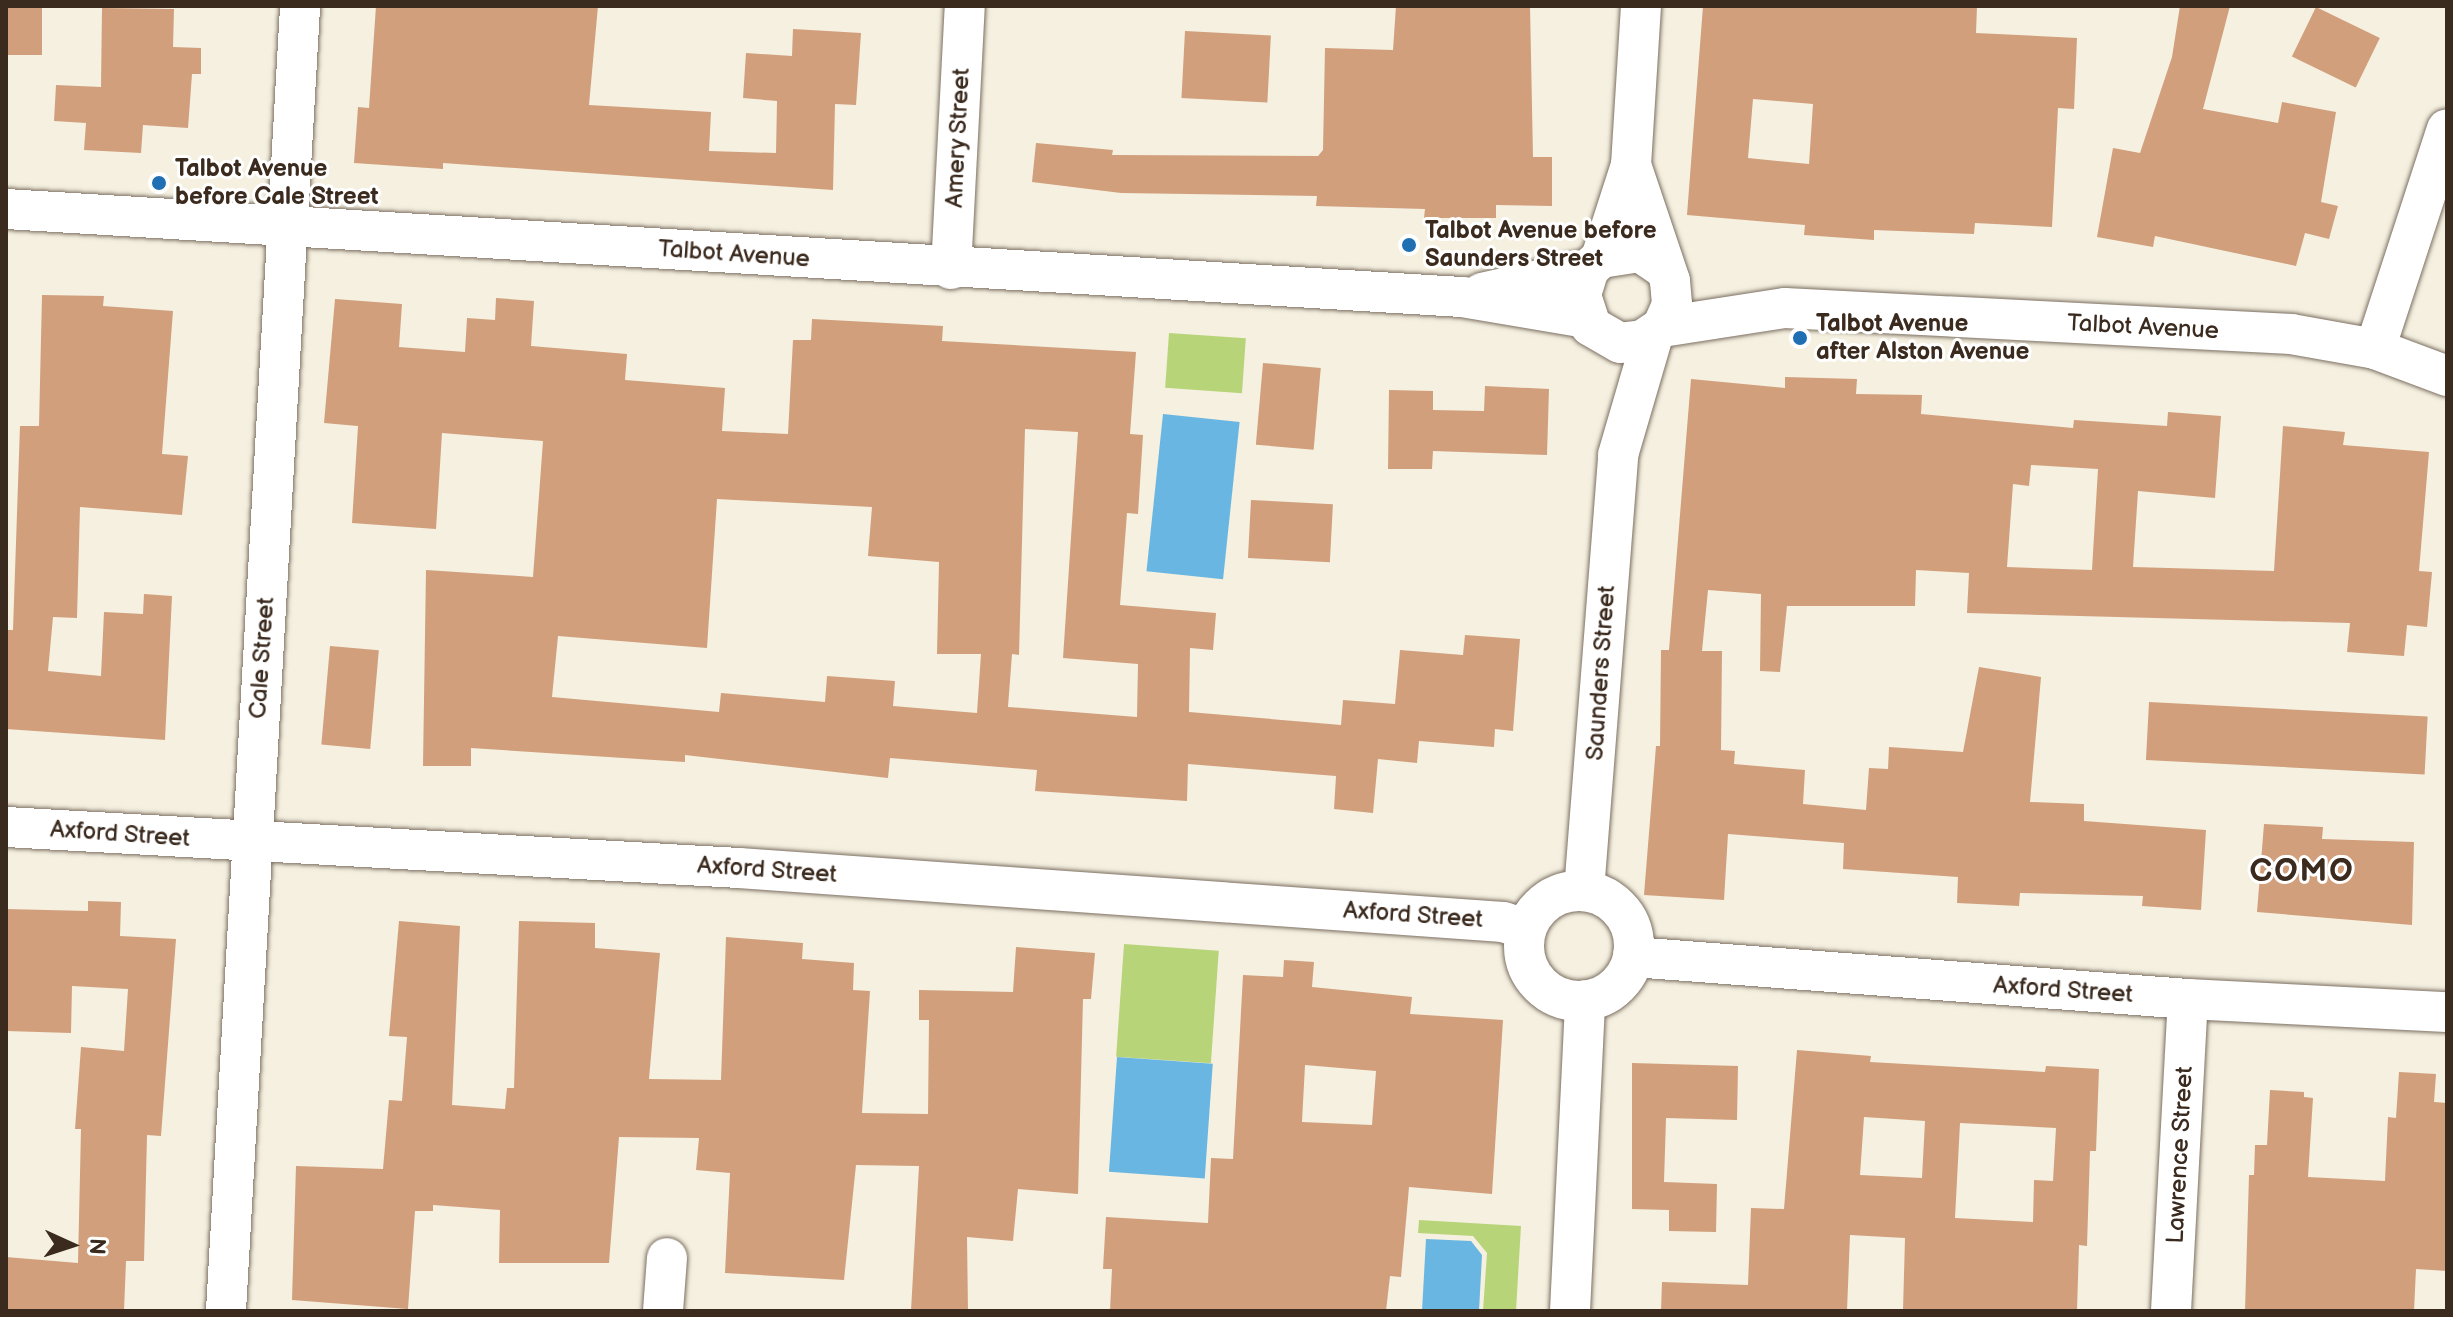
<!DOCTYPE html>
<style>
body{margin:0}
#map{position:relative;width:2453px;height:1317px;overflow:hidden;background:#f5f0e0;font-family:"Balsamiq Sans",sans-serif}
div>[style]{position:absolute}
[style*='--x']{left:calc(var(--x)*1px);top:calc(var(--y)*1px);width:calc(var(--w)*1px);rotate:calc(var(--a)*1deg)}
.green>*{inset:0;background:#b8d479;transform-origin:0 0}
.water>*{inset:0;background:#68b6e1;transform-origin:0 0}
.building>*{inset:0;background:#d19f7c;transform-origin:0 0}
.roads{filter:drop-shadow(0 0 2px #7c6f62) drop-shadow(0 0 2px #7c6f62)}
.minor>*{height:40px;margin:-20px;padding:0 20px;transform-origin:20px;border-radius:20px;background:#fff}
.minor>.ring{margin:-20px;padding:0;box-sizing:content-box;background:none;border:40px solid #fff;border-radius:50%}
.dots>*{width:22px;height:22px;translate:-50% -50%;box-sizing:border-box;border:4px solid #fff;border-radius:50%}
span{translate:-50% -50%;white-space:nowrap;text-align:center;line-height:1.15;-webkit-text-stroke:6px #fff;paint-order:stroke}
.street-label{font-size:24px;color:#3b2a1e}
.poi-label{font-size:24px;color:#3b2a1e;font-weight:700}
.left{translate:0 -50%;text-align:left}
.district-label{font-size:32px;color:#3b2a1e;font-weight:700;letter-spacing:2px}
.frame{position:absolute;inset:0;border:8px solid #3b2a1e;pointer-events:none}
.north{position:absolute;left:32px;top:1205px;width:80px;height:80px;-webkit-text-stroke:6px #fff;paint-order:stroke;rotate:93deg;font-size:22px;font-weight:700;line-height:32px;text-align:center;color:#3b2a1e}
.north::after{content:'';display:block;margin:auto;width:28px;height:36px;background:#3b2a1e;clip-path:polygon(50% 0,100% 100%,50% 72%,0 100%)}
</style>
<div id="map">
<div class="green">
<div style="left:1169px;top:333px;width:77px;height:55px;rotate:4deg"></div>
<div style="left:1124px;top:944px;width:95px;height:113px;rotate:4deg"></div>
<div style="clip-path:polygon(1419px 1220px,1521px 1226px,1516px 1311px,1483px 1311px,1487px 1253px,1473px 1236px,1418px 1233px)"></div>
</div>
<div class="water">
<div style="left:1163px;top:414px;width:77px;height:158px;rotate:6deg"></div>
<div style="left:1117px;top:1057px;width:96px;height:115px;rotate:4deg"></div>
<div style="clip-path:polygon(1426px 1239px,1471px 1241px,1482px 1255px,1479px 1311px,1422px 1311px)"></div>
</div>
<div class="building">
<div style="left:6px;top:6px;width:36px;height:49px"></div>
<div style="clip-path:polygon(376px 6px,598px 6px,589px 105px,711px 112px,709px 151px,776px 153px,777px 101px,743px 98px,746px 53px,792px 56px,793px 29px,861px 33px,856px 105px,835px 104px,833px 190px,443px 163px,443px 169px,354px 163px,358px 107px,369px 108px)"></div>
<div style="clip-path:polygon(1396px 6px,1530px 6px,1533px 157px,1552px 157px,1552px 206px,1496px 205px,1496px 218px,1424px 218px,1425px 209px,1316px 206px,1317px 196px,1121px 193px,1032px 182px,1036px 143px,1113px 150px,1112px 155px,1318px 156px,1323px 150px,1325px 48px,1393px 50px)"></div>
<div style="clip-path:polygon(evenodd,1703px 6px,1977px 6px,1976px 33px,2077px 38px,2074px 109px,2058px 108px,2052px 227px,1975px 223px,1974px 234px,1874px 230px,1874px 240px,1804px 235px,1805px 225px,1687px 215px,1703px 6px,1753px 99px,1813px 104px,1809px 164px,1748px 158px,1753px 99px)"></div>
<div style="clip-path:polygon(2180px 6px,2230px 6px,2203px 109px,2278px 123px,2282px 102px,2336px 112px,2321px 202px,2338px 206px,2329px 239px,2305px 233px,2296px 266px,2155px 236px,2153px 247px,2097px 237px,2113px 148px,2140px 153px,2172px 57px)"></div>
<div style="left:2316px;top:7px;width:71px;height:55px;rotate:26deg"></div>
<div style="clip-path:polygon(102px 8px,174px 9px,173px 47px,201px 48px,201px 74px,192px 74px,188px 128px,143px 125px,141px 153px,84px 150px,86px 123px,54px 121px,56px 85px,101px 87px)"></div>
<div style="left:1185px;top:31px;width:86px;height:67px;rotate:3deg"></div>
<div style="clip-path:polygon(42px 295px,104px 296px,103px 306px,173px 311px,162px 454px,188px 456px,182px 515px,80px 507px,77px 618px,53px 617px,48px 671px,101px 676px,104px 612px,143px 614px,144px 594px,172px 596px,165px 740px,6px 729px,6px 630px,13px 630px,20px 426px,39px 426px)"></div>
<div style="clip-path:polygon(evenodd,496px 298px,534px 301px,531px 346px,627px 354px,625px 380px,725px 388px,722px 431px,788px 434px,793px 340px,811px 340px,812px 319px,943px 326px,942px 341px,1136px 352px,1130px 434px,1143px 435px,1138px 514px,1127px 513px,1120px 605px,1216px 613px,1213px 650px,1190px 648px,1189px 712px,1341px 725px,1343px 700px,1395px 704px,1400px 650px,1463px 655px,1465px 635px,1520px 639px,1513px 731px,1495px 729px,1494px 747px,1419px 741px,1417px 763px,1378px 759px,1373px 813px,1334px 809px,1336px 776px,1188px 764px,1187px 801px,1035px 791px,1037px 770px,890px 758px,888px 778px,685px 755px,685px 762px,471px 748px,471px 766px,423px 766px,426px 570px,533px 577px,543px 441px,442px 433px,436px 529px,352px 523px,358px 426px,324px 423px,335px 299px,402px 304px,399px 347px,465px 352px,467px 318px,495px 320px,496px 298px,1025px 429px,1078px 432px,1063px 658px,1138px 664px,1137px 717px,1008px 707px,1012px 654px,1019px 655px,1025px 429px,496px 298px,717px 499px,872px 507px,868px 556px,939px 562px,937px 654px,981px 654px,977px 713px,893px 706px,895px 681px,827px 676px,825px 702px,721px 693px,719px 712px,552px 697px,558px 636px,707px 648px,717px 499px)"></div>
<div style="left:1263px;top:363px;width:58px;height:82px;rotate:5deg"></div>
<div style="clip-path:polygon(evenodd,1785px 377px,1857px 379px,1856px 394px,1922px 395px,1921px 414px,2073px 428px,2074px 420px,2167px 426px,2168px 412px,2221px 416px,2215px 498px,2138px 491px,2133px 567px,2274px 571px,2283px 426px,2345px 432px,2343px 445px,2429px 452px,2419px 571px,2432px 572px,2427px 627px,2407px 625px,2404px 656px,2347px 652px,2350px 623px,1967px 613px,1969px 573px,1916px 570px,1915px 606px,1787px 606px,1780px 672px,1760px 671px,1761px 594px,1708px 590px,1702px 651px,1722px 651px,1721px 750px,1735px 751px,1734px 764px,1805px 770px,1803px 804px,1866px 810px,1869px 768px,1888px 769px,1889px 747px,1963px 752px,1979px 667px,2041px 677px,2030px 802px,2084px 804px,2084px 821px,2206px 830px,2201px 910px,2142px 906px,2143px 896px,2020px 893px,2019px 906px,1957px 903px,1958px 877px,1843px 869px,1844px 843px,1728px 834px,1724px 900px,1644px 895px,1656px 746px,1660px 746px,1661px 650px,1669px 650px,1691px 379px,1785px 388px,1785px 377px,2031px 465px,2098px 469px,2092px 570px,2007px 567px,2013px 484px,2029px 486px,2031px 465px)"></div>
<div style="clip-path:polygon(1485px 386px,1549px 389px,1547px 455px,1433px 451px,1432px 469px,1388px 469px,1389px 390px,1433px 391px,1433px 410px,1484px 411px)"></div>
<div style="left:1251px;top:500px;width:82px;height:58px;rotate:3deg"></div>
<div style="left:330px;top:646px;width:49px;height:99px;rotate:5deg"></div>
<div style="left:2149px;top:702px;width:279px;height:58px;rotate:3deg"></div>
<div style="clip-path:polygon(2264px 824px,2323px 827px,2322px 839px,2414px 842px,2412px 925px,2257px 912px)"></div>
<div style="clip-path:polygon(88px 901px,121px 902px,120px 936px,176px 939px,161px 1136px,147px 1135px,144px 1261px,126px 1261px,124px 1311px,6px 1311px,6px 1257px,78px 1263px,81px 1129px,75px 1129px,81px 1047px,124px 1051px,128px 989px,72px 986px,71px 1033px,6px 1031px,6px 909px,88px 911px)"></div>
<div style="clip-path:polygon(399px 921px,460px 926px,452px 1105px,505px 1109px,507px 1088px,514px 1088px,519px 921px,595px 923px,595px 948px,660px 953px,649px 1079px,721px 1080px,726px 937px,803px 943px,802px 959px,854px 963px,853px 990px,870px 991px,862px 1113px,928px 1114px,929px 1020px,919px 1020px,919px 990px,1013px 992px,1016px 947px,1095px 953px,1091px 999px,1083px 999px,1078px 1194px,1018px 1189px,1013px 1241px,967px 1237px,968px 1311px,911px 1311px,919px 1166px,856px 1165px,844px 1280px,725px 1273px,730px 1173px,696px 1170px,699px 1138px,619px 1137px,609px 1263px,499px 1263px,500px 1210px,433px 1205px,433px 1211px,415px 1211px,408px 1309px,292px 1300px,296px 1166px,383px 1169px,389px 1100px,402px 1101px,407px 1037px,389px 1036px)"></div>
<div style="clip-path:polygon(evenodd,1284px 960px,1314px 962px,1312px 987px,1412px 997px,1410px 1014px,1503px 1020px,1492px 1194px,1409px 1187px,1401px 1277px,1390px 1276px,1386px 1311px,1110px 1311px,1112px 1269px,1103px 1269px,1106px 1217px,1208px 1223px,1211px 1158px,1233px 1159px,1243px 975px,1283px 977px,1284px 960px,1305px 1065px,1376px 1071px,1372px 1125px,1302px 1122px,1305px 1065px)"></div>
<div style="clip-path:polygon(evenodd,1797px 1050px,1871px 1056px,1870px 1062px,2045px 1072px,2046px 1066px,2099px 1069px,2096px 1151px,2090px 1151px,2087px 1246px,2079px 1245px,2077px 1311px,1903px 1311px,1905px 1238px,1850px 1235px,1847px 1311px,1661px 1311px,1662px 1282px,1748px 1285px,1751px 1208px,1784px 1209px,1797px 1050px,1864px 1117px,1925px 1121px,1922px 1178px,1860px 1175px,1864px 1117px,1797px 1050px,1960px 1123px,2056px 1128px,2053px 1181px,2034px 1180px,2033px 1222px,1955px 1218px,1960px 1123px)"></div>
<div style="clip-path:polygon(1632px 1063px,1738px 1066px,1737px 1120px,1666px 1118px,1664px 1182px,1717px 1184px,1716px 1232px,1669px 1231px,1669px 1210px,1632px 1209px)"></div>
<div style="clip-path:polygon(2399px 1072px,2436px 1074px,2434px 1102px,2447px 1103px,2447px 1271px,2416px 1269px,2414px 1311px,2245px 1311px,2249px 1175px,2254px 1175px,2255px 1145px,2267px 1145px,2270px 1090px,2304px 1092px,2304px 1097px,2313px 1098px,2308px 1177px,2385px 1181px,2388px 1117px,2396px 1118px)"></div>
</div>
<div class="roads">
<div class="minor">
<div style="--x:1631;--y:165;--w:122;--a:71.4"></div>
<div style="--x:1670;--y:281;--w:24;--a:85"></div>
<div style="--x:1672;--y:305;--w:24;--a:114"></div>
<div style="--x:1662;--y:327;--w:23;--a:146"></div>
<div style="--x:1643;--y:340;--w:23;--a:173"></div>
<div style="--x:1620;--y:343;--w:34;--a:-150"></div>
<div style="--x:1591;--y:326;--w:33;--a:-108"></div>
<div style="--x:1581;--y:295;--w:27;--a:-73"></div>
<div style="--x:1589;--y:269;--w:16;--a:-43"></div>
<div style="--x:1601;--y:258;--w:39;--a:-9"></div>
<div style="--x:1640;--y:252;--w:27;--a:34"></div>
<div style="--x:6;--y:209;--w:1459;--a:3.46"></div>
<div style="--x:1462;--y:297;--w:126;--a:9.6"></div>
<div style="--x:1601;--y:258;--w:98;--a:-72.1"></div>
<div style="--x:1631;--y:165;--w:159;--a:-86.4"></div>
<div style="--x:951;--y:269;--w:263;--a:-87"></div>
<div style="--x:1482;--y:293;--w:110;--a:-12.6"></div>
<div style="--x:1662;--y:327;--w:124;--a:-8.8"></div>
<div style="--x:1785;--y:308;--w:507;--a:2.94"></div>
<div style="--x:2291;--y:334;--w:85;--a:10.1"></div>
<div style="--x:2375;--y:349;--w:77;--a:20.6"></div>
<div style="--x:2375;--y:349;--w:231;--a:-71.9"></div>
<div style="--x:6;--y:827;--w:734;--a:3.2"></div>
<div style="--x:739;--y:868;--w:766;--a:4.04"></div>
<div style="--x:1503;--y:922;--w:24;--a:17"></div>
<div style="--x:1584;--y:891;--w:437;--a:-85.5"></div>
<div style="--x:1618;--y:455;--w:125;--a:-73.7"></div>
<div class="ring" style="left:1524px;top:891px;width:70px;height:70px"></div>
<div style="--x:1633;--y:957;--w:557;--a:4.33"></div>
<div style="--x:2188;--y:999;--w:259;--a:2.9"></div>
<div style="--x:226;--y:1311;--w:1307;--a:-86.75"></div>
<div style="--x:663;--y:1311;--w:53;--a:-85.7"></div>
<div style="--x:1570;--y:1311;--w:311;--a:-87.2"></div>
<div style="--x:2171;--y:1311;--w:312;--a:-86.9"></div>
</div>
</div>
<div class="dots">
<div style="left:159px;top:183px;background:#1f6fb2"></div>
<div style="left:1409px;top:245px;background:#1f6fb2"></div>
<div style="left:1800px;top:338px;background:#1f6fb2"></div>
</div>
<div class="street-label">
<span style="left:958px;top:138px;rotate:-87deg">Amery Street</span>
<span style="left:734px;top:254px;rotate:4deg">Talbot Avenue</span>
<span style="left:2143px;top:327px;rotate:3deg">Talbot Avenue</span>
<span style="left:262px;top:658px;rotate:-86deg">Cale Street</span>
<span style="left:1601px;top:673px;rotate:-86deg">Saunders Street</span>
<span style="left:120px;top:834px;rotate:4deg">Axford Street</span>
<span style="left:767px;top:870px;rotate:4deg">Axford Street</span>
<span style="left:1413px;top:915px;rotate:4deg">Axford Street</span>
<span style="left:2063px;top:990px;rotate:4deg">Axford Street</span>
<span style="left:2180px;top:1155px;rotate:-87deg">Lawrence Street</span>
</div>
<div class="poi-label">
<span class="left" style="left:175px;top:183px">Talbot Avenue<br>before Cale Street</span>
<span class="left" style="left:1425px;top:245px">Talbot Avenue before<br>Saunders Street</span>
<span class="left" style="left:1816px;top:338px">Talbot Avenue<br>after Alston Avenue</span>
</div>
<div class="district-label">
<span style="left:2302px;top:872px">COMO</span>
</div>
<div class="frame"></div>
<div class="north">N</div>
</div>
